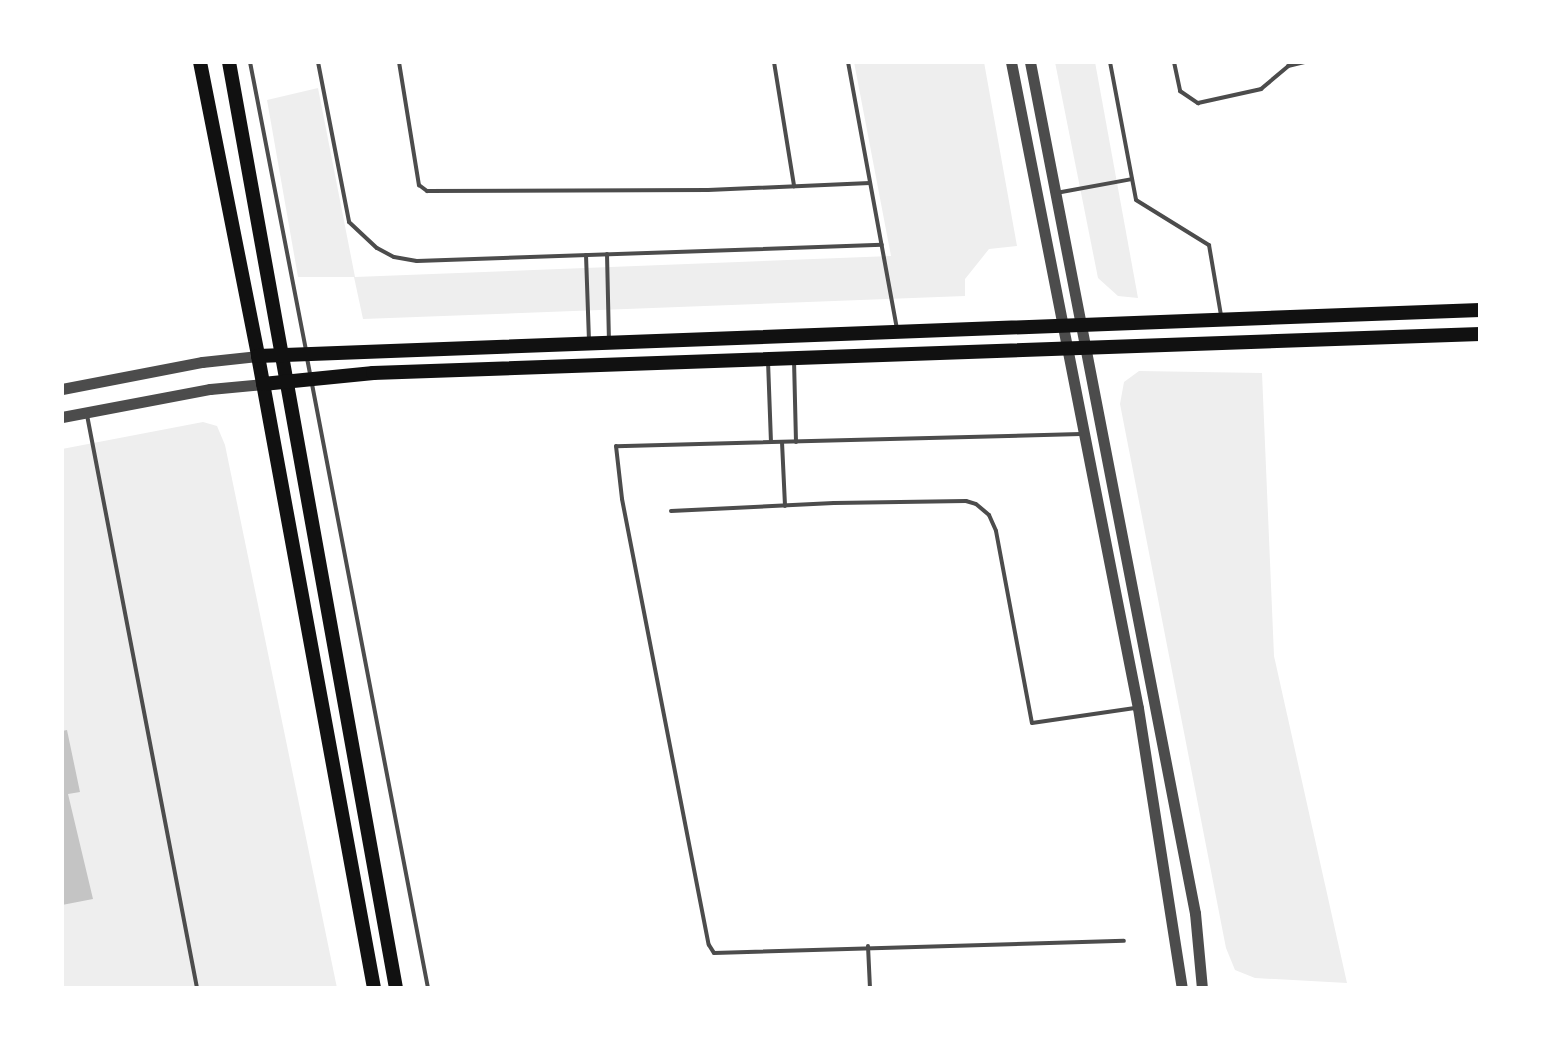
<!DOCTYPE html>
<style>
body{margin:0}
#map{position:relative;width:1542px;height:1050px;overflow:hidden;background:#fff;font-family:Poppins,sans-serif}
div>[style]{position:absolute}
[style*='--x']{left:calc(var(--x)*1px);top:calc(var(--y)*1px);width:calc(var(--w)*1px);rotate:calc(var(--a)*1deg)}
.green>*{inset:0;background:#eee}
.building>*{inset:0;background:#c4c4c4}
.service>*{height:4px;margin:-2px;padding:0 2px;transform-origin:2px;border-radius:2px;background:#4c4c4c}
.tertiary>*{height:11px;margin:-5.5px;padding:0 5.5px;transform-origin:5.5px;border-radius:5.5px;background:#4c4c4c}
.primary>*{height:14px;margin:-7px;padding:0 7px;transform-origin:7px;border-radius:7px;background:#111}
span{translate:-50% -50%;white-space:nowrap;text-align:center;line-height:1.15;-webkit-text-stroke:7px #fff;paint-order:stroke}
.frame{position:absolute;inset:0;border:64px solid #fff;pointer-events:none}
</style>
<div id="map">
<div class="green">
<div style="clip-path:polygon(854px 62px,984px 62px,1017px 246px,989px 249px,965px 279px,965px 296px,363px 319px,354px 277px,298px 277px,267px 100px,318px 88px,355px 277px,891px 256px)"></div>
<div style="clip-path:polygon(1055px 62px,1095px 62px,1138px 298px,1118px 296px,1098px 278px)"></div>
<div style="clip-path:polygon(1139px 371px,1262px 373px,1274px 656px,1347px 983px,1255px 978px,1235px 970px,1226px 948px,1120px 404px,1124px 382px)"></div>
<div style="clip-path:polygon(203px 422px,217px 426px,225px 445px,337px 988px,62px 988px,62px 449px)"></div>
</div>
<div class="building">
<div style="clip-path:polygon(67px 730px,80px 792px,68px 794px,93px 899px,62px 905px,62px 731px)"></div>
</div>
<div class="service">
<div style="--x:250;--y:62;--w:292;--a:79"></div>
<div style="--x:318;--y:62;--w:163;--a:79"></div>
<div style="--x:349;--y:222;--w:38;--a:43"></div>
<div style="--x:377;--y:248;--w:19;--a:28"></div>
<div style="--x:394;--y:257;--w:23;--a:10"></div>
<div style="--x:417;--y:261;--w:465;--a:-2"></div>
<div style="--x:399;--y:62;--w:125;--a:80.8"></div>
<div style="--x:419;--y:185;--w:10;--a:37"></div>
<div style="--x:427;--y:191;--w:281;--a:-0.2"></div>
<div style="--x:708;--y:190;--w:162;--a:-2.5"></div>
<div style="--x:774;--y:62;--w:126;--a:80.8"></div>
<div style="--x:848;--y:62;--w:270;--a:79.6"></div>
<div style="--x:1110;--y:62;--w:140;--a:79.3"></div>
<div style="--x:1136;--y:200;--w:86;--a:31.7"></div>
<div style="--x:1209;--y:245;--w:71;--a:80.3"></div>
<div style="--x:1174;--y:62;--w:30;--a:78"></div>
<div style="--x:1180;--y:91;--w:22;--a:34"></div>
<div style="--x:1198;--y:103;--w:65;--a:-12.5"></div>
<div style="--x:1261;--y:89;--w:35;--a:-40"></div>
<div style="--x:1288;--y:66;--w:17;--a:-13"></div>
<div style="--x:1056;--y:193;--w:77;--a:-10.4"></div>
<div style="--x:607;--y:254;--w:86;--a:88.7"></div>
<div style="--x:586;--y:255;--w:86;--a:88"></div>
<div style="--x:307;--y:358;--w:642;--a:79.13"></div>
<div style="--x:794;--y:360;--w:82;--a:88.6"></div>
<div style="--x:768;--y:361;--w:81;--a:87.9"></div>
<div style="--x:87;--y:415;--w:583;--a:79.13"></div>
<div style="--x:1081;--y:434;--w:465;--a:178.5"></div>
<div style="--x:616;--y:446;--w:53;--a:83.5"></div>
<div style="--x:622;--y:499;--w:454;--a:79"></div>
<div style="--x:709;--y:945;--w:9;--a:58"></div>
<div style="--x:714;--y:953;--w:410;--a:-1.7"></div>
<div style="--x:782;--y:442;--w:64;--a:87.3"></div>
<div style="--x:671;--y:511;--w:163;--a:-2.8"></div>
<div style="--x:834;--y:503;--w:132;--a:-0.9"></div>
<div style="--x:966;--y:501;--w:10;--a:17"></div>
<div style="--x:976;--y:504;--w:17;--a:40"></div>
<div style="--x:989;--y:515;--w:17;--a:66"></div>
<div style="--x:996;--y:531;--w:195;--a:79.4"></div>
<div style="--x:1032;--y:723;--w:104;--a:-8.3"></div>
<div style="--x:868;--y:946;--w:42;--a:87.3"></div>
</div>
<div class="tertiary">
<div style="--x:1011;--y:62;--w:658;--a:78.88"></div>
<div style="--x:1138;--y:708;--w:283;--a:81.1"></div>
<div style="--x:1030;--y:62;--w:867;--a:79.03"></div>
<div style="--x:1195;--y:913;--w:75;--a:84.7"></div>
<div style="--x:62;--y:389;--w:143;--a:-10.9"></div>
<div style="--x:202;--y:362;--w:56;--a:-6.1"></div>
<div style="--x:62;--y:417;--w:151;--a:-10.7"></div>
<div style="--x:210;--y:389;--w:53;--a:-5.4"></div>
</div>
<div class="primary">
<div style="--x:200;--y:62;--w:300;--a:78.8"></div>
<div style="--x:258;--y:356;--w:643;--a:79.6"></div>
<div style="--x:229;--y:62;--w:941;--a:79.78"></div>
<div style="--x:258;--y:356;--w:1223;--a:-2.16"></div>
<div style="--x:263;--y:384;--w:111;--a:-5.7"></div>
<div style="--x:373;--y:373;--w:1108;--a:-2.02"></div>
</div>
<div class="frame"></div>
</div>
